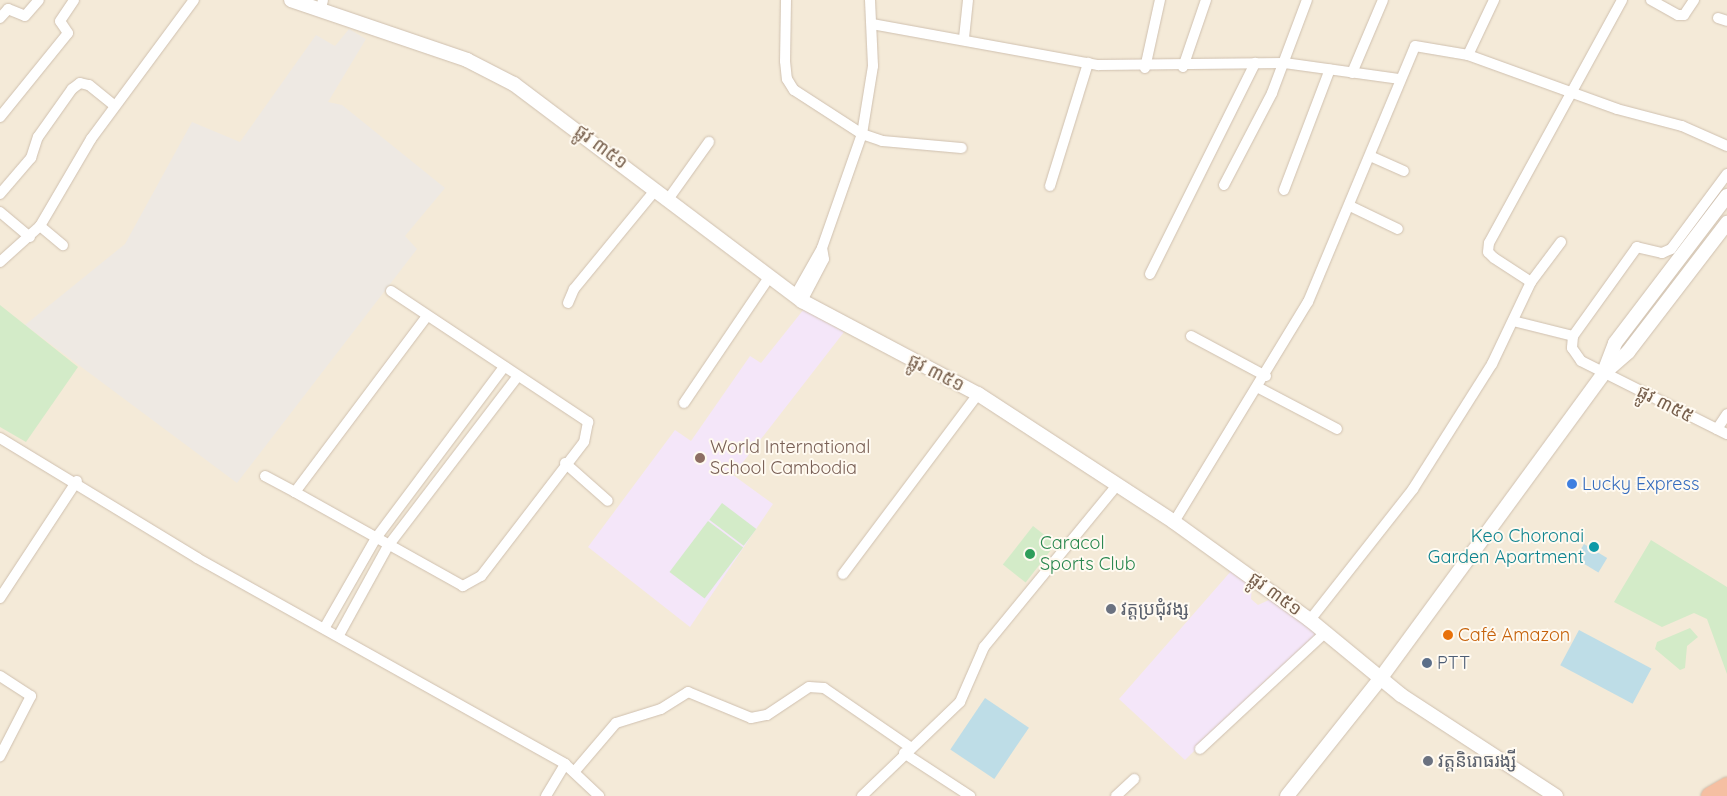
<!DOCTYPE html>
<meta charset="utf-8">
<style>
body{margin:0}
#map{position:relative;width:1727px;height:796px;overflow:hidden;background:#fcf7ea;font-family:Quicksand,"Noto Sans Khmer",sans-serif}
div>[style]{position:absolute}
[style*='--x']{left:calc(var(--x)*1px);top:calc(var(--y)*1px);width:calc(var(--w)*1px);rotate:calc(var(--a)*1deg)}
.residential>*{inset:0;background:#f4ead8;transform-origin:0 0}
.industrial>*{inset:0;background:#eee9e3}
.education>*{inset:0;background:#f4e6f9}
.green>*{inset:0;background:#d3ebc8;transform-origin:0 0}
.water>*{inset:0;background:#bedde7;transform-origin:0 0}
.roads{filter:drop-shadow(0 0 1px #cfc0af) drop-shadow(0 0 1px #cfc0af)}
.street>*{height:10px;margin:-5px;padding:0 5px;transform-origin:5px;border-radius:5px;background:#fff}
.secondary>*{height:14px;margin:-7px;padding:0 7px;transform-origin:7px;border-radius:7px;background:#fff}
.highway>*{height:19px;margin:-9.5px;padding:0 9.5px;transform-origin:9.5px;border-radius:9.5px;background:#f5bfa2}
.dots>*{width:14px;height:14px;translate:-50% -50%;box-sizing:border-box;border:2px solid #fffaf1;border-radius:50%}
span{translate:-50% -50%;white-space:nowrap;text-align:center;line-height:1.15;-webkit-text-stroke:4px #fffaf1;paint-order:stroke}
.street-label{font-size:18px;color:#78604d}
.education-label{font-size:18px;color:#785e54}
.left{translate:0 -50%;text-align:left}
.shop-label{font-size:18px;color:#366cbe}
.culture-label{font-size:18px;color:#0d838f}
.right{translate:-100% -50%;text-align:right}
.leisure-label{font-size:18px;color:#27864d}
.worship-label{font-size:18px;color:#5b616d}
.food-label{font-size:18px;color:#c56008}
.service-label{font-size:18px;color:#4e5e75}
</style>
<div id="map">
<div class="residential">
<div style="left:0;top:0;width:1727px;height:796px"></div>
</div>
<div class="industrial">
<div style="clip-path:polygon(349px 29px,366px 39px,328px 102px,342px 105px,445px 188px,405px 236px,417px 249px,237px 483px,25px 325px,125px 244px,192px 122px,240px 142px,316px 35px,335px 46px)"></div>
</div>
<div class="education">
<div style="clip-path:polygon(804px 309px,844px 332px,733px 475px,773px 504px,690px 627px,588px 547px,675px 430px,691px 441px,750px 356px,761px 363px)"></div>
<div style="clip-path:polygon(1232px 570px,1252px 585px,1251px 599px,1258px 605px,1271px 599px,1317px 633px,1286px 669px,1270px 676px,1185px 760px,1119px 699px)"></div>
</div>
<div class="green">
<div style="clip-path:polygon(0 305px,78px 367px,26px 442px,0 427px)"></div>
<div style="left:722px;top:503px;width:43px;height:21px;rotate:37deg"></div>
<div style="left:708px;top:521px;width:44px;height:64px;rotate:37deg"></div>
<div style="left:1033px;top:526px;width:29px;height:49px;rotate:38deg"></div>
<div style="clip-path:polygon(1651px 540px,1727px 587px,1727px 674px,1707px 619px,1694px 613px,1662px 627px,1614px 602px)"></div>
<div style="clip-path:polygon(1690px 628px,1698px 637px,1687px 646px,1685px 668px,1680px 670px,1655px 649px,1657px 642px)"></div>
</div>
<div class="water">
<div style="left:1584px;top:544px;width:27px;height:17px;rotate:31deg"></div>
<div style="left:1579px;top:630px;width:82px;height:40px;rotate:28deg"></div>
<div style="left:985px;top:698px;width:53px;height:62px;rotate:34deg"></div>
</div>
<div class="roads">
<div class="street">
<div style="--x:786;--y:0;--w:61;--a:90.9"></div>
<div style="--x:785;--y:61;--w:18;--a:84"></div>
<div style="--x:787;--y:79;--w:13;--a:58"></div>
<div style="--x:794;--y:90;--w:81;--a:32.9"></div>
<div style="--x:862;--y:134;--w:21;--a:19"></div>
<div style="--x:882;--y:141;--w:80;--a:5"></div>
<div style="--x:1651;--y:0;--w:31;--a:29"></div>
<div style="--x:1678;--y:15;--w:6;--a:0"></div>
<div style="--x:1684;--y:15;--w:18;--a:-56"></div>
<div style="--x:321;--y:8;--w:8;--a:-76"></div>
<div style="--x:0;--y:18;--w:12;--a:-48"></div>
<div style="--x:8;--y:9;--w:18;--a:22"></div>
<div style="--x:25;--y:16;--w:21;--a:-49"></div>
<div style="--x:1718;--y:18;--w:9;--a:18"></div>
<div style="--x:872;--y:24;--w:230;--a:10.3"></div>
<div style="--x:1098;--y:65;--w:186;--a:-0.6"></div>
<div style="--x:1284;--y:63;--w:116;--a:7.9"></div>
<div style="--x:964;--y:38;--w:38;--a:-84"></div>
<div style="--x:1468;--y:55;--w:61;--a:-64.7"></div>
<div style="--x:1183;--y:67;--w:71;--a:-71.1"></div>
<div style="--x:1145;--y:68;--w:70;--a:-77.6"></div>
<div style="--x:1352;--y:73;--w:79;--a:-67"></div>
<div style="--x:0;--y:117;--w:108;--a:-51"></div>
<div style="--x:68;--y:33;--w:14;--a:-124"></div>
<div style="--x:60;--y:21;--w:25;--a:-56"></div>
<div style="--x:1370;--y:156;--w:37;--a:24"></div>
<div style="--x:1727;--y:174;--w:94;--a:126.7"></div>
<div style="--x:1671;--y:249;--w:10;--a:156"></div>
<div style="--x:1662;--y:253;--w:26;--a:-167"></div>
<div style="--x:1637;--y:247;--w:110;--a:125.7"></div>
<div style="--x:1573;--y:336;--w:12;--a:95"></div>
<div style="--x:1572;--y:348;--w:16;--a:55"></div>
<div style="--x:1581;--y:361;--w:163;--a:26.6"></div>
<div style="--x:1224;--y:185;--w:104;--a:-62.4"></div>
<div style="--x:1272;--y:93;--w:99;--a:-69.4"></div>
<div style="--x:1050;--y:186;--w:129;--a:-72.8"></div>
<div style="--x:1284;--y:190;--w:129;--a:-69.2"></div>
<div style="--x:0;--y:194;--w:48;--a:-49.3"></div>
<div style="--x:31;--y:158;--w:22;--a:-72"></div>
<div style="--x:38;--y:137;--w:59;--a:-54.7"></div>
<div style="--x:72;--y:89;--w:10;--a:-37"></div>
<div style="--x:80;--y:83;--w:9;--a:13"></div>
<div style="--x:89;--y:85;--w:32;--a:39"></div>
<div style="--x:669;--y:198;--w:69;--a:-54.5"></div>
<div style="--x:1350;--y:206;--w:53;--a:25.6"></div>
<div style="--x:0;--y:212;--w:39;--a:40"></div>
<div style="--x:40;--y:226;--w:30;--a:40"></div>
<div style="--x:0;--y:262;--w:54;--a:-42"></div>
<div style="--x:40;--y:226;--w:101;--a:-59.6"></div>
<div style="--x:91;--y:139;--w:173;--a:-53.5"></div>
<div style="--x:1150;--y:274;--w:236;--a:-63.5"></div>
<div style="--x:1531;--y:282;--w:44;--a:-147"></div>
<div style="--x:1494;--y:258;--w:8;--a:-135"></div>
<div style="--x:1488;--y:252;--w:9;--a:-84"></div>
<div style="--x:1489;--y:243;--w:277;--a:-61.3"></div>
<div style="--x:391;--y:291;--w:237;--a:33.6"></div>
<div style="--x:588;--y:422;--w:20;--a:101"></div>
<div style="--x:584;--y:442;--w:169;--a:127.5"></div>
<div style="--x:481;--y:576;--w:21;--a:151"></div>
<div style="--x:463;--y:586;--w:193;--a:-150.8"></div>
<div style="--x:295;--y:492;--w:220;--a:-53.1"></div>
<div style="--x:795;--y:296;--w:55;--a:-60.6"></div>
<div style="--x:802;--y:301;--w:47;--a:-62.4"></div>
<div style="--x:824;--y:259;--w:11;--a:-100"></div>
<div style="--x:822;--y:248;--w:121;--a:-70.7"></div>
<div style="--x:862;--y:134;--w:69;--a:-80.8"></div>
<div style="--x:873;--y:66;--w:66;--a:-92.6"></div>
<div style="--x:568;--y:303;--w:15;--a:-67"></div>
<div style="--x:574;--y:289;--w:129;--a:-50.6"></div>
<div style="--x:1513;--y:321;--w:62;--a:14"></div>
<div style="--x:1191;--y:336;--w:85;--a:28.1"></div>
<div style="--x:1259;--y:388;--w:88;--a:27.7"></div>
<div style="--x:684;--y:403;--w:153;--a:-55.9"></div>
<div style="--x:1717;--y:429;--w:18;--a:-56"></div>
<div style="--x:0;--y:438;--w:231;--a:31.3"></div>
<div style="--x:197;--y:558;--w:422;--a:29.2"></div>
<div style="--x:565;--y:764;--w:47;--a:43.3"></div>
<div style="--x:565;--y:463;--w:57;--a:41.5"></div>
<div style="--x:265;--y:476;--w:34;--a:28"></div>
<div style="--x:1174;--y:522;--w:258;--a:-58.7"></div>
<div style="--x:1308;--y:302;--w:277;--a:-67.3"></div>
<div style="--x:1415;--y:46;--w:54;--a:9.6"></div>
<div style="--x:1468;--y:55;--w:158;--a:19.9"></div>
<div style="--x:1617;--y:109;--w:67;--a:14.7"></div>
<div style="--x:1682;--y:126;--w:49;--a:24"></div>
<div style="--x:843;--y:574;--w:225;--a:-53.1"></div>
<div style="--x:0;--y:598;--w:140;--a:-56.7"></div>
<div style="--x:1310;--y:620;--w:167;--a:-51.8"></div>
<div style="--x:1413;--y:489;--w:148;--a:-57.7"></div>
<div style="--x:1492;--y:364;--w:91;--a:-64.6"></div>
<div style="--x:1531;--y:282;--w:50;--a:-53.1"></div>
<div style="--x:325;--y:627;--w:103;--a:-60.2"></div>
<div style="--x:376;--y:538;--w:214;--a:-53.2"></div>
<div style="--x:339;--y:635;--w:102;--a:-61.2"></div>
<div style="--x:388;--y:546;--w:213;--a:-52.6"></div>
<div style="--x:0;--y:676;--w:37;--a:33"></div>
<div style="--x:31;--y:696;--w:68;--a:117.3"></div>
<div style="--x:1200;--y:749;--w:171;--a:-42.9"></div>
<div style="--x:904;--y:753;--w:79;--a:33.1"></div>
<div style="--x:575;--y:771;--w:63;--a:-49.5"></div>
<div style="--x:616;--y:723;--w:47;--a:-17.3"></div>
<div style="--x:661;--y:709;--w:32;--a:-32"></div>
<div style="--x:688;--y:692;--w:68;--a:22.4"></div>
<div style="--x:751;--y:718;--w:16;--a:-11"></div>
<div style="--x:767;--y:715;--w:50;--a:-33.7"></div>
<div style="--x:809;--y:687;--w:15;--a:4"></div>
<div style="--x:824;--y:688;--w:104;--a:34.5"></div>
<div style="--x:546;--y:796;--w:37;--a:-59"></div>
<div style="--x:862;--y:796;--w:136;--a:-43.8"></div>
<div style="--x:960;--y:702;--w:60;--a:-66.4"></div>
<div style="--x:984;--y:647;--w:210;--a:-50.6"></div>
<div style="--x:1116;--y:796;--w:25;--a:-43"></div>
</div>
<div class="secondary">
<div style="--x:291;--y:0;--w:186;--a:18.8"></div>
<div style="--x:467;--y:60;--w:53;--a:27.1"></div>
<div style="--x:514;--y:84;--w:361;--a:37"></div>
<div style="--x:802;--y:301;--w:199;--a:27.9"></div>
<div style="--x:978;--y:394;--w:234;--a:33.1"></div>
<div style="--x:1174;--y:522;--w:168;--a:35.8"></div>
<div style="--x:1310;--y:620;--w:118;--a:39.5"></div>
<div style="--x:1401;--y:695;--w:185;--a:33.1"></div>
<div style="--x:1604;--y:372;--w:31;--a:-69"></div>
<div style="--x:1615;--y:343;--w:185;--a:-52.7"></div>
<div style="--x:1287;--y:796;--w:149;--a:-51.5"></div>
<div style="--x:1380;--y:679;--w:379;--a:-53.8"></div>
<div style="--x:1604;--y:373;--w:32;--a:-41"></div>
<div style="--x:1628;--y:352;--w:163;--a:-52.5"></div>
</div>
<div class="highway">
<div style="--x:1710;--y:796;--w:20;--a:-30"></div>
</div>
</div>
<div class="dots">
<div style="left:700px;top:458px;background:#8d6e63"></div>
<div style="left:1572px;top:484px;background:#3f7fe0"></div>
<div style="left:1594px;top:547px;background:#0f9aa8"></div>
<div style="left:1030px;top:554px;background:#2e9e5b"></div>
<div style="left:1111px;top:609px;background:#6b7280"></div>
<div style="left:1448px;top:635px;background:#e8710a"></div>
<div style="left:1427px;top:663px;background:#5c6f8a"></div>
<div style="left:1428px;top:761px;background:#6b7280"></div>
</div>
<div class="street-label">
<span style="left:601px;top:147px;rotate:37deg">ផ្លូវ ៣៥១</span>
<span style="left:936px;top:373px;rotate:27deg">ផ្លូវ ៣៥១</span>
<span style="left:1665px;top:404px;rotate:27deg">ផ្លូវ ៣៥៥</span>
<span style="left:1275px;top:594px;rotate:36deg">ផ្លូវ ៣៥១</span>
</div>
<div class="education-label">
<span class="left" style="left:710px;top:458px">World International<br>School Cambodia</span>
</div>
<div class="shop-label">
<span class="left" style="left:1582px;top:484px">Lucky Express</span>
</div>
<div class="culture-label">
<span class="right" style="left:1584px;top:547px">Keo Choronai<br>Garden Apartment</span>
</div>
<div class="leisure-label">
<span class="left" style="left:1040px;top:554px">Caracol<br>Sports Club</span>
</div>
<div class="worship-label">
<span class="left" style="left:1121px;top:609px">វត្តប្រជុំវង្ស</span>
<span class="left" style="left:1438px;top:761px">វត្តនិរោធរង្សី</span>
</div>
<div class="food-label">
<span class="left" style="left:1458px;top:635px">Café Amazon</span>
</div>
<div class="service-label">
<span class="left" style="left:1437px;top:663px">PTT</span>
</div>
</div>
